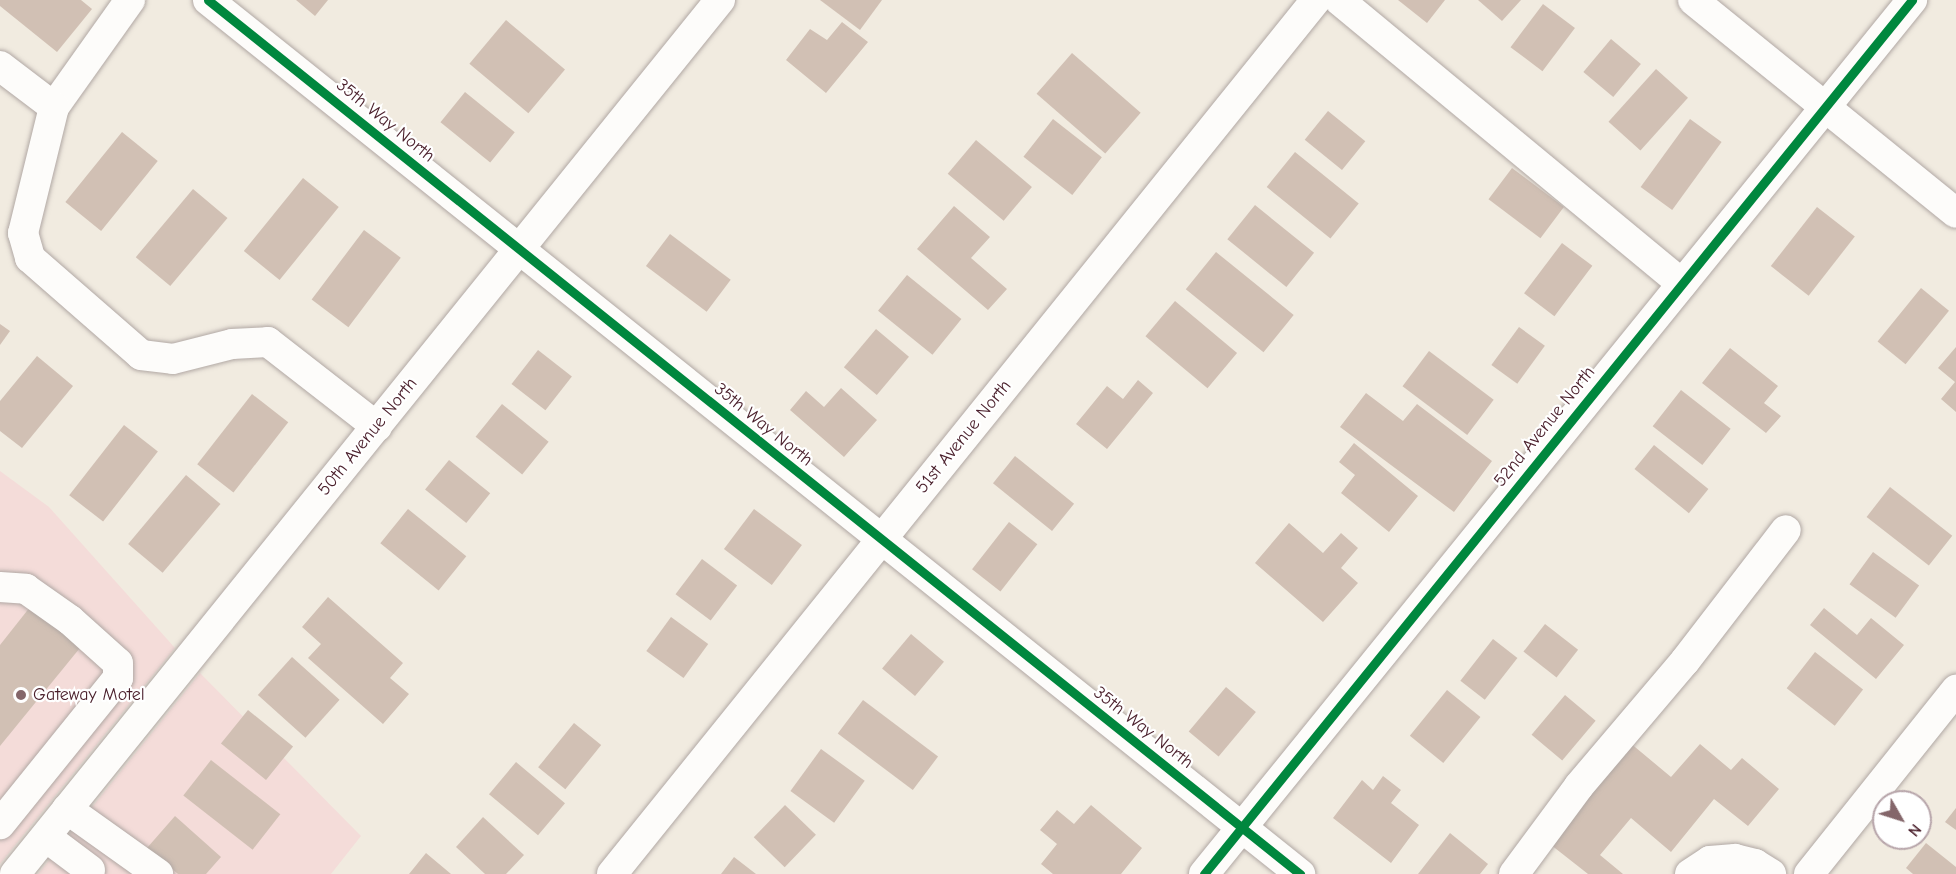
<!DOCTYPE html>
<style>
body{margin:0}
#map{position:relative;width:1956px;height:874px;overflow:hidden;background:#f1ebe0;font-family:"Comic Neue",sans-serif}
div>[style]{position:absolute}
[style*='--x']{left:calc(var(--x)*1px);top:calc(var(--y)*1px);width:calc(var(--w)*1px);rotate:calc(var(--a)*1deg)}
.built>*{inset:0;background:#f4dcd9}
.building>*{inset:0;background:#d1c0b4;transform-origin:0 0}
.roads{filter:drop-shadow(0 0 2px #b1a8a4) drop-shadow(0 0 2px #b1a8a4)}
.minor>*{height:30px;margin:-15px;padding:0 15px;transform-origin:15px;border-radius:15px;background:#fdfcfa}
.cycleway>*{height:9px;margin:-4.5px;padding:0 4.5px;transform-origin:4.5px;border-radius:4.5px;background:#00873e}
.dots>*{width:16px;height:16px;translate:-50% -50%;box-sizing:border-box;border:3px solid #fff;border-radius:50%}
span{translate:-50% -50%;white-space:nowrap;text-align:center;line-height:1.15;-webkit-text-stroke:4.5px #fff;paint-order:stroke}
.street-label{font-size:18px;color:#4a1f2b}
.poi-label{font-size:18px;color:#4a1f2b}
.left{translate:0 -50%;text-align:left}
.north{position:absolute;left:1872px;top:790px;width:60px;height:60px;box-sizing:border-box;background:#fff;border:2px solid #b7a5aa;border-radius:50%;rotate:129deg;font-size:16px;font-weight:700;line-height:24px;text-align:center;color:#4a1f2b}
.north::after{content:'';display:block;margin:auto;width:21px;height:27px;background:#84666a;clip-path:polygon(50% 0,100% 100%,50% 72%,0 100%)}
</style>
<div id="map">
<div class="built">
<div style="clip-path:polygon(0 471px,49px 507px,175px 648px,0 864px)"></div>
<div style="clip-path:polygon(200px 673px,361px 836px,331px 874px,38px 874px)"></div>
</div>
<div class="building">
<div style="clip-path:polygon(0 0,81px 0,92px 9px,57px 52px,0 6px)"></div>
<div style="clip-path:polygon(296px 0,328px 0,315px 16px)"></div>
<div style="clip-path:polygon(820px 0,882px 0,860px 30px)"></div>
<div style="clip-path:polygon(1398px 0,1445px 0,1427px 23px)"></div>
<div style="clip-path:polygon(1478px 0,1521px 0,1502px 21px)"></div>
<div style="left:1543px;top:4px;width:40px;height:54px;rotate:37deg"></div>
<div style="left:506px;top:20px;width:77px;height:57px;rotate:40deg"></div>
<div style="clip-path:polygon(842px 22px,868px 42px,826px 93px,786px 60px,810px 29px,827px 40px)"></div>
<div style="left:1611px;top:39px;width:39px;height:43px;rotate:40deg"></div>
<div style="left:1072px;top:53px;width:91px;height:54px;rotate:41deg"></div>
<div style="left:1656px;top:69px;width:43px;height:71px;rotate:42deg"></div>
<div style="left:465px;top:92px;width:64px;height:39px;rotate:39deg"></div>
<div style="left:1328px;top:111px;width:48px;height:37px;rotate:39deg"></div>
<div style="left:1053px;top:119px;width:62px;height:48px;rotate:38deg"></div>
<div style="left:1690px;top:119px;width:39px;height:84px;rotate:36deg"></div>
<div style="left:122px;top:132px;width:46px;height:90px;rotate:39deg"></div>
<div style="left:976px;top:140px;width:73px;height:44px;rotate:40deg"></div>
<div style="left:1295px;top:152px;width:82px;height:45px;rotate:39deg"></div>
<div style="left:1512px;top:168px;width:65px;height:39px;rotate:37deg"></div>
<div style="left:303px;top:178px;width:46px;height:94px;rotate:39deg"></div>
<div style="left:193px;top:189px;width:45px;height:89px;rotate:40deg"></div>
<div style="left:1255px;top:205px;width:76px;height:44px;rotate:39deg"></div>
<div style="clip-path:polygon(954px 206px,990px 237px,971px 258px,1007px 289px,988px 310px,917px 249px)"></div>
<div style="left:1817px;top:207px;width:48px;height:75px;rotate:38deg"></div>
<div style="left:364px;top:230px;width:46px;height:87px;rotate:37deg"></div>
<div style="left:670px;top:234px;width:76px;height:40px;rotate:37deg"></div>
<div style="left:1562px;top:243px;width:38px;height:63px;rotate:37deg"></div>
<div style="left:1216px;top:252px;width:100px;height:48px;rotate:39deg"></div>
<div style="left:907px;top:275px;width:70px;height:46px;rotate:39deg"></div>
<div style="left:1921px;top:288px;width:36px;height:69px;rotate:39deg"></div>
<div style="left:1175px;top:301px;width:81px;height:46px;rotate:40deg"></div>
<div style="clip-path:polygon(0 324px,10px 331px,0 345px)"></div>
<div style="left:1519px;top:327px;width:32px;height:47px;rotate:36deg"></div>
<div style="left:876px;top:329px;width:43px;height:50px;rotate:40deg"></div>
<div style="clip-path:polygon(1956px 347px,1956px 412px,1941px 399px,1955px 382px,1938px 368px)"></div>
<div style="clip-path:polygon(1730px 348px,1778px 386px,1764px 403px,1781px 416px,1766px 433px,1702px 383px)"></div>
<div style="left:538px;top:350px;width:43px;height:43px;rotate:38deg"></div>
<div style="left:1429px;top:351px;width:81px;height:44px;rotate:37deg"></div>
<div style="clip-path:polygon(37px 356px,73px 386px,22px 448px,0 431px,0 401px)"></div>
<div style="clip-path:polygon(1138px 380px,1153px 393px,1107px 449px,1076px 424px,1107px 386px,1123px 399px)"></div>
<div style="clip-path:polygon(841px 388px,877px 420px,844px 457px,790px 410px,806px 391px,824px 407px)"></div>
<div style="left:1681px;top:390px;width:63px;height:46px;rotate:38deg"></div>
<div style="clip-path:polygon(1366px 393px,1403px 421px,1417px 404px,1492px 461px,1454px 512px,1340px 427px)"></div>
<div style="left:252px;top:394px;width:46px;height:89px;rotate:38deg"></div>
<div style="left:502px;top:404px;width:60px;height:42px;rotate:39deg"></div>
<div style="left:124px;top:425px;width:43px;height:89px;rotate:38deg"></div>
<div style="clip-path:polygon(1354px 443px,1418px 496px,1389px 532px,1341px 493px,1355px 475px,1339px 462px)"></div>
<div style="left:1654px;top:445px;width:70px;height:31px;rotate:39deg"></div>
<div style="left:1015px;top:456px;width:76px;height:35px;rotate:39deg"></div>
<div style="left:449px;top:460px;width:53px;height:38px;rotate:39deg"></div>
<div style="left:186px;top:475px;width:45px;height:90px;rotate:40deg"></div>
<div style="left:1890px;top:487px;width:79px;height:38px;rotate:38deg"></div>
<div style="left:408px;top:509px;width:75px;height:44px;rotate:39deg"></div>
<div style="left:754px;top:509px;width:60px;height:50px;rotate:37deg"></div>
<div style="left:1009px;top:522px;width:36px;height:60px;rotate:38deg"></div>
<div style="clip-path:polygon(1289px 523px,1323px 553px,1341px 533px,1358px 548px,1341px 568px,1358px 583px,1323px 622px,1255px 563px)"></div>
<div style="left:1873px;top:552px;width:57px;height:40px;rotate:36deg"></div>
<div style="left:702px;top:559px;width:44px;height:44px;rotate:37deg"></div>
<div style="clip-path:polygon(328px 597px,403px 663px,390px 678px,409px 694px,383px 724px,308px 658px,321px 644px,302px 627px)"></div>
<div style="clip-path:polygon(34px 602px,84px 643px,0 746px,0 645px)"></div>
<div style="clip-path:polygon(1824px 608px,1857px 635px,1871px 618px,1904px 645px,1876px 679px,1810px 625px)"></div>
<div style="left:671px;top:617px;width:46px;height:42px;rotate:36deg"></div>
<div style="left:1545px;top:624px;width:42px;height:35px;rotate:38deg"></div>
<div style="left:911px;top:634px;width:43px;height:45px;rotate:40deg"></div>
<div style="left:1493px;top:639px;width:31px;height:53px;rotate:38deg"></div>
<div style="left:1815px;top:652px;width:61px;height:46px;rotate:38deg"></div>
<div style="left:292px;top:657px;width:64px;height:51px;rotate:42deg"></div>
<div style="left:1226px;top:687px;width:39px;height:58px;rotate:40deg"></div>
<div style="left:1447px;top:690px;width:43px;height:59px;rotate:39deg"></div>
<div style="left:1565px;top:695px;width:40px;height:52px;rotate:40deg"></div>
<div style="left:863px;top:700px;width:94px;height:42px;rotate:37deg"></div>
<div style="left:248px;top:710px;width:58px;height:43px;rotate:39deg"></div>
<div style="left:574px;top:723px;width:35px;height:57px;rotate:39deg"></div>
<div style="clip-path:polygon(1629px 742px,1671px 777px,1700px 744px,1731px 770px,1742px 758px,1779px 789px,1748px 826px,1714px 799px,1671px 852px,1631px 818px,1600px 855px,1623px 874px,1588px 874px,1546px 841px)"></div>
<div style="left:821px;top:749px;width:54px;height:52px;rotate:36deg"></div>
<div style="left:211px;top:760px;width:88px;height:45px;rotate:38deg"></div>
<div style="left:516px;top:762px;width:64px;height:42px;rotate:40deg"></div>
<div style="clip-path:polygon(1383px 776px,1401px 790px,1391px 803px,1419px 825px,1391px 863px,1333px 818px,1362px 780px,1373px 790px)"></div>
<div style="left:785px;top:805px;width:43px;height:45px;rotate:44deg"></div>
<div style="clip-path:polygon(1091px 805px,1142px 848px,1121px 874px,1053px 874px,1041px 864px,1057px 844px,1040px 830px,1057px 810px,1074px 824px)"></div>
<div style="clip-path:polygon(1956px 808px,1956px 830px,1945px 822px)"></div>
<div style="clip-path:polygon(175px 816px,221px 857px,206px 874px,178px 874px,147px 848px)"></div>
<div style="clip-path:polygon(483px 817px,524px 855px,506px 874px,485px 874px,456px 847px)"></div>
<div style="clip-path:polygon(1450px 833px,1488px 864px,1480px 874px,1418px 874px)"></div>
<div style="clip-path:polygon(1926px 843px,1956px 867px,1956px 874px,1913px 874px,1906px 868px)"></div>
<div style="clip-path:polygon(426px 853px,451px 874px,409px 874px)"></div>
<div style="clip-path:polygon(734px 857px,756px 874px,721px 874px)"></div>
</div>
<div class="roads">
<div class="minor">
<div style="--x:130;--y:0;--w:131;--a:125.4"></div>
<div style="--x:54;--y:107;--w:130;--a:103.8"></div>
<div style="--x:23;--y:233;--w:26;--a:74"></div>
<div style="--x:30;--y:258;--w:147;--a:41.1"></div>
<div style="--x:141;--y:355;--w:32;--a:7"></div>
<div style="--x:173;--y:359;--w:61;--a:-14.3"></div>
<div style="--x:232;--y:344;--w:36;--a:-3"></div>
<div style="--x:268;--y:342;--w:138;--a:37.9"></div>
<div style="--x:208;--y:0;--w:1399;--a:38.67"></div>
<div style="--x:1339;--y:0;--w:445;--a:39.6"></div>
<div style="--x:1693;--y:0;--w:338;--a:39"></div>
<div style="--x:0;--y:66;--w:68;--a:37.2"></div>
<div style="--x:0;--y:587;--w:26;--a:4"></div>
<div style="--x:26;--y:589;--w:54;--a:35.2"></div>
<div style="--x:70;--y:620;--w:64;--a:41.9"></div>
<div style="--x:118;--y:663;--w:15;--a:90"></div>
<div style="--x:118;--y:678;--w:188;--a:128.9"></div>
<div style="--x:67;--y:809;--w:112;--a:35.5"></div>
<div style="--x:46;--y:837;--w:55;--a:36.9"></div>
<div style="--x:15;--y:874;--w:1123;--a:-51.11"></div>
<div style="--x:612;--y:874;--w:1122;--a:-51.15"></div>
<div style="--x:1204;--y:874;--w:1125;--a:-50.99"></div>
<div style="--x:1514;--y:874;--w:109;--a:-53.5"></div>
<div style="--x:1579;--y:786;--w:164;--a:-49.7"></div>
<div style="--x:1685;--y:661;--w:165;--a:-52.4"></div>
<div style="--x:1690;--y:874;--w:24;--a:-33"></div>
<div style="--x:1710;--y:861;--w:25;--a:-5"></div>
<div style="--x:1735;--y:859;--w:21;--a:14"></div>
<div style="--x:1755;--y:864;--w:19;--a:32"></div>
<div style="--x:1809;--y:874;--w:236;--a:-51.4"></div>
</div>
</div>
<div class="cycleway">
<div style="--x:208;--y:0;--w:1399;--a:38.67"></div>
<div style="--x:1204;--y:874;--w:1125;--a:-50.99"></div>
</div>
<div class="dots">
<div style="left:21px;top:695px;background:#84666a"></div>
</div>
<div class="street-label">
<span style="left:385px;top:121px;rotate:39deg">35th Way North</span>
<span style="left:763px;top:425px;rotate:39deg">35th Way North</span>
<span style="left:1545px;top:427px;rotate:-51deg">52nd Avenue North</span>
<span style="left:368px;top:437px;rotate:-51deg">50th Avenue North</span>
<span style="left:964px;top:437px;rotate:-51deg">51st Avenue North</span>
<span style="left:1143px;top:728px;rotate:38deg">35th Way North</span>
</div>
<div class="poi-label">
<span class="left" style="left:33px;top:695px">Gateway Motel</span>
</div>
<div class="north">N</div>
</div>
